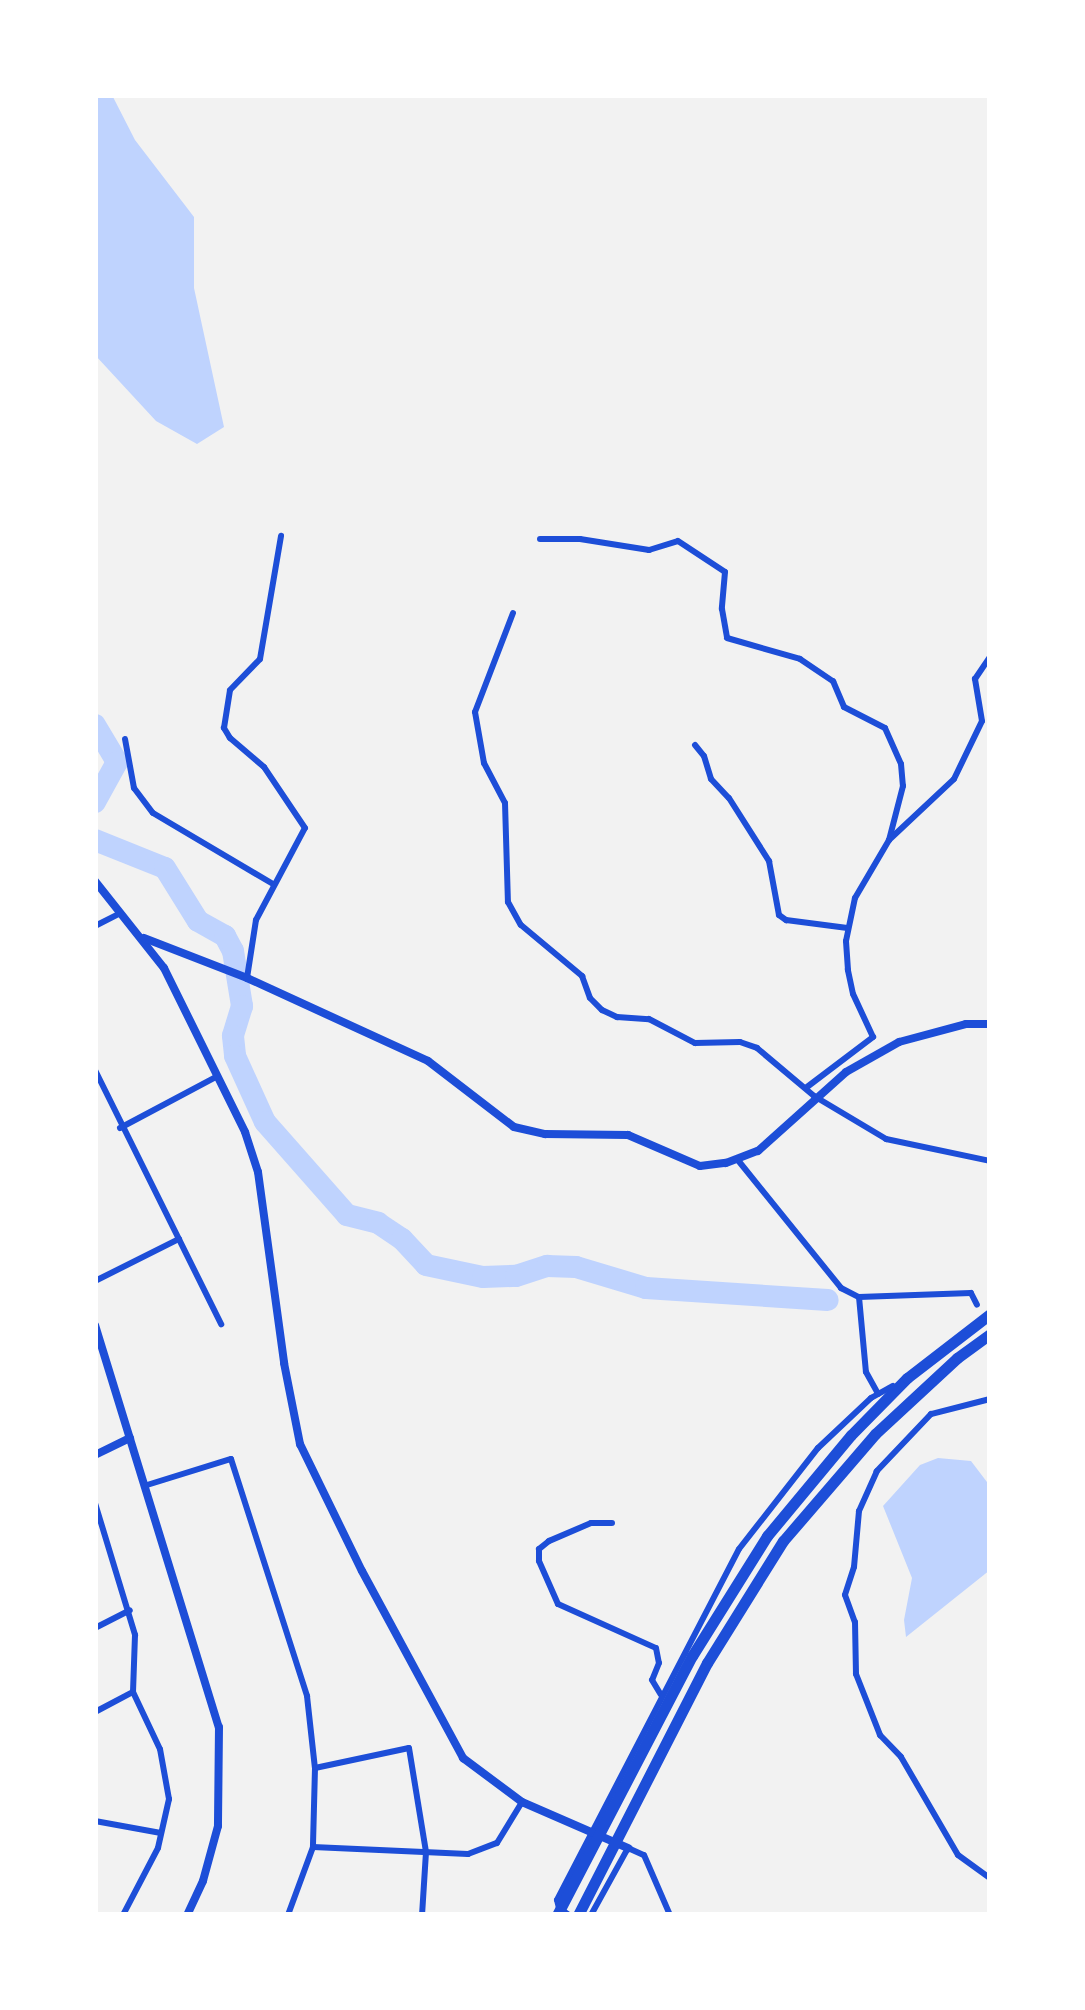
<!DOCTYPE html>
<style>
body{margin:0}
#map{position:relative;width:1085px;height:2010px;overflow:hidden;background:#f2f2f2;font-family:Rubik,sans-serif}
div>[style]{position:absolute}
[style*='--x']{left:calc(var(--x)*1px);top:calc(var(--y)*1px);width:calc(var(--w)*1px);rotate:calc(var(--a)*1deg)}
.water>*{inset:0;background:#bfd3fe}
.river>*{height:22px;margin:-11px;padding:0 11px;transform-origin:11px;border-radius:11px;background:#bfd3fe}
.minor>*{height:6px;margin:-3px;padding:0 3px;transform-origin:3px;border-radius:3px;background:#1d4ed8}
.tertiary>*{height:8px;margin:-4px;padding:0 4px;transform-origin:4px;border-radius:4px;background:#1d4ed8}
.trunk>*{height:11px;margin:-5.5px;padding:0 5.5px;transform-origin:5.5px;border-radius:5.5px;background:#1d4ed8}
span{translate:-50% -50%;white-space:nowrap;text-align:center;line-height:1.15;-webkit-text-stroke:8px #fff;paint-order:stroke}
.frame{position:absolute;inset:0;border:98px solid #fff;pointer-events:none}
</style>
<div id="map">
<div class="water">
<div style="clip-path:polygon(95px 95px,112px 95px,135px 140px,194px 217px,194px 288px,224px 427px,197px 444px,156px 421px,95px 355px)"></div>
<div style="clip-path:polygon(938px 1458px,971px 1461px,990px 1486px,990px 1570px,906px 1637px,904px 1620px,912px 1578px,883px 1506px,920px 1465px)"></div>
</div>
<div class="river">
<div style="--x:95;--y:725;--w:43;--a:59.3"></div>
<div style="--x:117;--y:762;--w:46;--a:118.8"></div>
<div style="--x:95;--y:840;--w:75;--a:21.8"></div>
<div style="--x:165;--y:868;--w:62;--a:58.1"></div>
<div style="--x:198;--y:921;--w:31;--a:29"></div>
<div style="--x:225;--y:936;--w:17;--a:62"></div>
<div style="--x:233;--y:951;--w:56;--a:80.7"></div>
<div style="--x:242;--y:1006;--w:31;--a:107"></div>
<div style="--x:233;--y:1036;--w:20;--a:84"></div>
<div style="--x:235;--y:1056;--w:72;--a:65.6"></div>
<div style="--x:265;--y:1122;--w:124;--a:48.6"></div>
<div style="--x:347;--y:1215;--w:32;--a:14"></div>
<div style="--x:378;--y:1223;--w:29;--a:34"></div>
<div style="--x:402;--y:1239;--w:35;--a:47"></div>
<div style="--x:426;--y:1265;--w:58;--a:11.9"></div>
<div style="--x:483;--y:1277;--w:33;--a:-2"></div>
<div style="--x:516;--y:1276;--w:33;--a:-18"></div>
<div style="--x:547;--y:1266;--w:29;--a:2"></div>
<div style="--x:576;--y:1267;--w:73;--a:16.7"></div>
<div style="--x:646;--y:1288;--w:182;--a:3.8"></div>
</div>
<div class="minor">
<div style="--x:540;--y:539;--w:40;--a:0"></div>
<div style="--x:580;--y:539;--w:70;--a:9.1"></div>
<div style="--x:649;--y:550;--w:30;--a:-17"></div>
<div style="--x:678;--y:541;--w:56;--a:33.4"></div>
<div style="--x:725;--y:572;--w:37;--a:95"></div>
<div style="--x:722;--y:609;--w:29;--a:80"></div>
<div style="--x:727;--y:638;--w:76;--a:16"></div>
<div style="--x:800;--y:659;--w:40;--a:34"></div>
<div style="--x:833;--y:681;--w:28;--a:67"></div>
<div style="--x:844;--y:707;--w:46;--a:27.1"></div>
<div style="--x:885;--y:728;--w:39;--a:66"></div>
<div style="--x:901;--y:764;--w:22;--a:85"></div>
<div style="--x:903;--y:786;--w:56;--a:104.5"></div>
<div style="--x:513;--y:613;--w:106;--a:111"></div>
<div style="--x:475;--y:712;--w:52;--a:80"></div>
<div style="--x:484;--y:763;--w:45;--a:62.3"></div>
<div style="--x:505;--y:803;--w:99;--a:88.3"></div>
<div style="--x:508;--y:902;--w:26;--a:61"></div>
<div style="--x:521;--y:925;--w:80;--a:39.9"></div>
<div style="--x:582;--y:976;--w:23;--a:70"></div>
<div style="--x:590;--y:998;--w:17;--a:45"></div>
<div style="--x:602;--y:1010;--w:17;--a:25"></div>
<div style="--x:617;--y:1017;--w:32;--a:4"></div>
<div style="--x:649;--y:1019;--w:52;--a:27.6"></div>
<div style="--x:695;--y:1043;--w:45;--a:-1.3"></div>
<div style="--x:740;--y:1042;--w:18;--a:19"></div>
<div style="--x:757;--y:1048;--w:75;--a:40.1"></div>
<div style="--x:814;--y:1096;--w:84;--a:30.8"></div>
<div style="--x:886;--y:1139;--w:106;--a:11.9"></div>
<div style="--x:125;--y:739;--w:50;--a:79.6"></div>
<div style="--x:134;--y:788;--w:31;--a:53"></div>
<div style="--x:153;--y:813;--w:139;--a:30.6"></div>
<div style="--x:695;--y:745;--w:14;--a:51"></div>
<div style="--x:704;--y:756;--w:24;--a:73"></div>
<div style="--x:711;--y:779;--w:26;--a:47"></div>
<div style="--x:729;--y:798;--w:75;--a:57.6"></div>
<div style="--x:769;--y:861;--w:55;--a:79.5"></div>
<div style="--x:779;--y:915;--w:9;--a:36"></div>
<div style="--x:786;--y:920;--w:62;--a:7.5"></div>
<div style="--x:95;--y:926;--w:29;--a:-27"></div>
<div style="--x:247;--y:978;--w:59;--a:-81.2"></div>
<div style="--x:256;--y:920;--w:104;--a:-62"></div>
<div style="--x:305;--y:828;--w:73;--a:-123.9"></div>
<div style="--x:264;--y:767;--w:45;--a:-139.5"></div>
<div style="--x:230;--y:738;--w:12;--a:-121"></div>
<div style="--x:224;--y:728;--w:38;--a:-81"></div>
<div style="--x:230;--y:690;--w:43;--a:-45.9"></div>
<div style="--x:260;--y:659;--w:125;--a:-80.3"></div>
<div style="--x:95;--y:1070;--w:284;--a:63.6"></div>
<div style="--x:807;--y:1087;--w:83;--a:-37.1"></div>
<div style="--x:873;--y:1037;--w:47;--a:-114.9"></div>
<div style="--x:853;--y:994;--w:25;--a:-102"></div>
<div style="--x:848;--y:970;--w:29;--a:-94"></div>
<div style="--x:846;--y:941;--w:44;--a:-78.2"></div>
<div style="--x:855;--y:898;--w:67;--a:-59.6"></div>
<div style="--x:889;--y:840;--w:89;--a:-43.2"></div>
<div style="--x:954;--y:779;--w:64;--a:-64.2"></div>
<div style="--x:982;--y:721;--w:43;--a:-99.5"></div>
<div style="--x:975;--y:679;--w:27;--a:-56"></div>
<div style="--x:120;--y:1128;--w:111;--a:-28"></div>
<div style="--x:737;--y:1159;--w:166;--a:51.1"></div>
<div style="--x:841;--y:1288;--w:20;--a:27"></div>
<div style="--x:859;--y:1297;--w:112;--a:-2"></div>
<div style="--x:971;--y:1293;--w:13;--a:63"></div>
<div style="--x:95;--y:1281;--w:94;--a:-26.6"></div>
<div style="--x:859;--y:1297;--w:75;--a:84.7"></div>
<div style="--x:866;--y:1372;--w:25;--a:61"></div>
<div style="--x:990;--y:1399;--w:61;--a:165.7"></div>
<div style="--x:931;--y:1414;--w:79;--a:133.5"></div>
<div style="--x:877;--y:1471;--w:44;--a:114.2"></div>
<div style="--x:859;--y:1511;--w:56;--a:95.1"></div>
<div style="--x:854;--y:1567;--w:29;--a:108"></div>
<div style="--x:845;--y:1595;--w:29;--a:70"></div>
<div style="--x:855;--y:1622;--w:52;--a:88.9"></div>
<div style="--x:856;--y:1674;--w:66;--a:68.5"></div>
<div style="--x:880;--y:1735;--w:30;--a:46"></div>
<div style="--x:901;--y:1757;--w:113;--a:59.8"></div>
<div style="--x:958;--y:1855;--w:39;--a:36"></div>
<div style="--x:147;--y:1485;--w:88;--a:-17.2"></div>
<div style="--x:231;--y:1459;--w:249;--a:72.2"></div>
<div style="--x:307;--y:1696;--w:72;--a:83.7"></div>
<div style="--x:315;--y:1768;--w:79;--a:91.5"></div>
<div style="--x:313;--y:1847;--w:72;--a:110.2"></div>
<div style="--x:95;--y:1503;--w:138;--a:73.1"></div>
<div style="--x:135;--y:1635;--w:57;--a:92"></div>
<div style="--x:133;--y:1692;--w:63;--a:64.7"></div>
<div style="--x:160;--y:1749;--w:51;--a:79.8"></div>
<div style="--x:169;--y:1799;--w:50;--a:102.7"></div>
<div style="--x:158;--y:1848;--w:76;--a:117.6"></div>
<div style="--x:612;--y:1523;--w:21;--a:180"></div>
<div style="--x:591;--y:1523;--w:46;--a:156.8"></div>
<div style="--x:549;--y:1541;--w:13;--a:141"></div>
<div style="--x:539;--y:1549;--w:12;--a:90"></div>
<div style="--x:539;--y:1561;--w:47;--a:66.2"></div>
<div style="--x:558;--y:1604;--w:107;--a:24.2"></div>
<div style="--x:656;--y:1648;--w:15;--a:79"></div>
<div style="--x:659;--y:1663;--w:18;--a:112"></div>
<div style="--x:652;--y:1680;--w:17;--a:59"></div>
<div style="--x:95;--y:1628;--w:39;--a:-27"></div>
<div style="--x:95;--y:1712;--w:43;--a:-27.8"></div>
<div style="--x:315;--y:1768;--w:96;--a:-12"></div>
<div style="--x:409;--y:1748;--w:105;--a:80.7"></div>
<div style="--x:426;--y:1852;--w:63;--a:93.6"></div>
<div style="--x:95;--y:1821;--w:67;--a:10.3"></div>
<div style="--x:313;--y:1847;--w:155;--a:2.6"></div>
<div style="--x:468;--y:1854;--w:31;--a:-21"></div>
<div style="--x:497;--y:1843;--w:48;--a:-58.6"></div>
<div style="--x:569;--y:1915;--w:12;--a:-145"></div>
<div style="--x:559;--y:1908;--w:8;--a:-104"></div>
<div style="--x:557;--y:1900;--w:395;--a:-62.6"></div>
<div style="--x:739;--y:1549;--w:128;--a:-52"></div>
<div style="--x:818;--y:1448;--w:73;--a:-43.3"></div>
<div style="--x:871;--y:1398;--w:25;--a:-29"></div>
<div style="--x:591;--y:1915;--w:77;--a:-61.1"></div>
<div style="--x:628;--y:1848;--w:17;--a:24"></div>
<div style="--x:644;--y:1855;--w:65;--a:66.6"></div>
</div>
<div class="tertiary">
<div style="--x:95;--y:881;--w:111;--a:51.6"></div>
<div style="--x:164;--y:968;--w:183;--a:63.7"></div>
<div style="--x:245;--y:1132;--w:42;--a:72"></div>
<div style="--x:258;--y:1172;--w:193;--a:82.2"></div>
<div style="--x:284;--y:1363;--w:83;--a:78.8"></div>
<div style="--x:300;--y:1444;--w:141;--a:64"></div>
<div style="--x:362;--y:1571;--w:213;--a:61.6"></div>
<div style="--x:463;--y:1758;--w:74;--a:36.7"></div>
<div style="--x:522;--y:1802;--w:116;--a:23.5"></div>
<div style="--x:144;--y:938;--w:110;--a:21.2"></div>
<div style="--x:247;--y:978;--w:199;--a:24.6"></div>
<div style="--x:428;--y:1061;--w:108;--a:37.5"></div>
<div style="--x:514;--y:1127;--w:32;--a:13"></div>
<div style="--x:545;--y:1134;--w:83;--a:0.7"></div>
<div style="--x:628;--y:1135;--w:78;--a:23.3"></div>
<div style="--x:700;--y:1166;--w:26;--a:-7"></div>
<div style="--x:726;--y:1163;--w:34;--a:-21"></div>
<div style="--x:758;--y:1151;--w:118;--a:-41.9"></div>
<div style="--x:846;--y:1072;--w:61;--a:-29.5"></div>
<div style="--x:899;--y:1042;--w:69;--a:-15"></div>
<div style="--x:966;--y:1024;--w:24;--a:0"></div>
<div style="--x:95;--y:1325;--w:421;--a:72.9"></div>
<div style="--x:219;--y:1727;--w:99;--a:90.6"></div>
<div style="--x:218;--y:1826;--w:57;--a:105.3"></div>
<div style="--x:203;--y:1881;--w:38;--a:115"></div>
<div style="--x:95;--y:1455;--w:39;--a:-26"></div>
</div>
<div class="trunk">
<div style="--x:557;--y:1915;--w:292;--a:-62.5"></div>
<div style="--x:692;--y:1656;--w:142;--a:-58"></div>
<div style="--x:767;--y:1536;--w:131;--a:-50.3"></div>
<div style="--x:851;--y:1435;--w:80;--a:-45.5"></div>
<div style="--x:907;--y:1378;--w:105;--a:-37.6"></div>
<div style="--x:578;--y:1915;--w:283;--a:-62.9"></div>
<div style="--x:707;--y:1663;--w:144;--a:-58.1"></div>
<div style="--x:783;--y:1541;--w:141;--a:-49.3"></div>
<div style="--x:875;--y:1434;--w:112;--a:-42.8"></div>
<div style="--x:957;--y:1358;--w:41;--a:-36"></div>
</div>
<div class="frame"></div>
</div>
